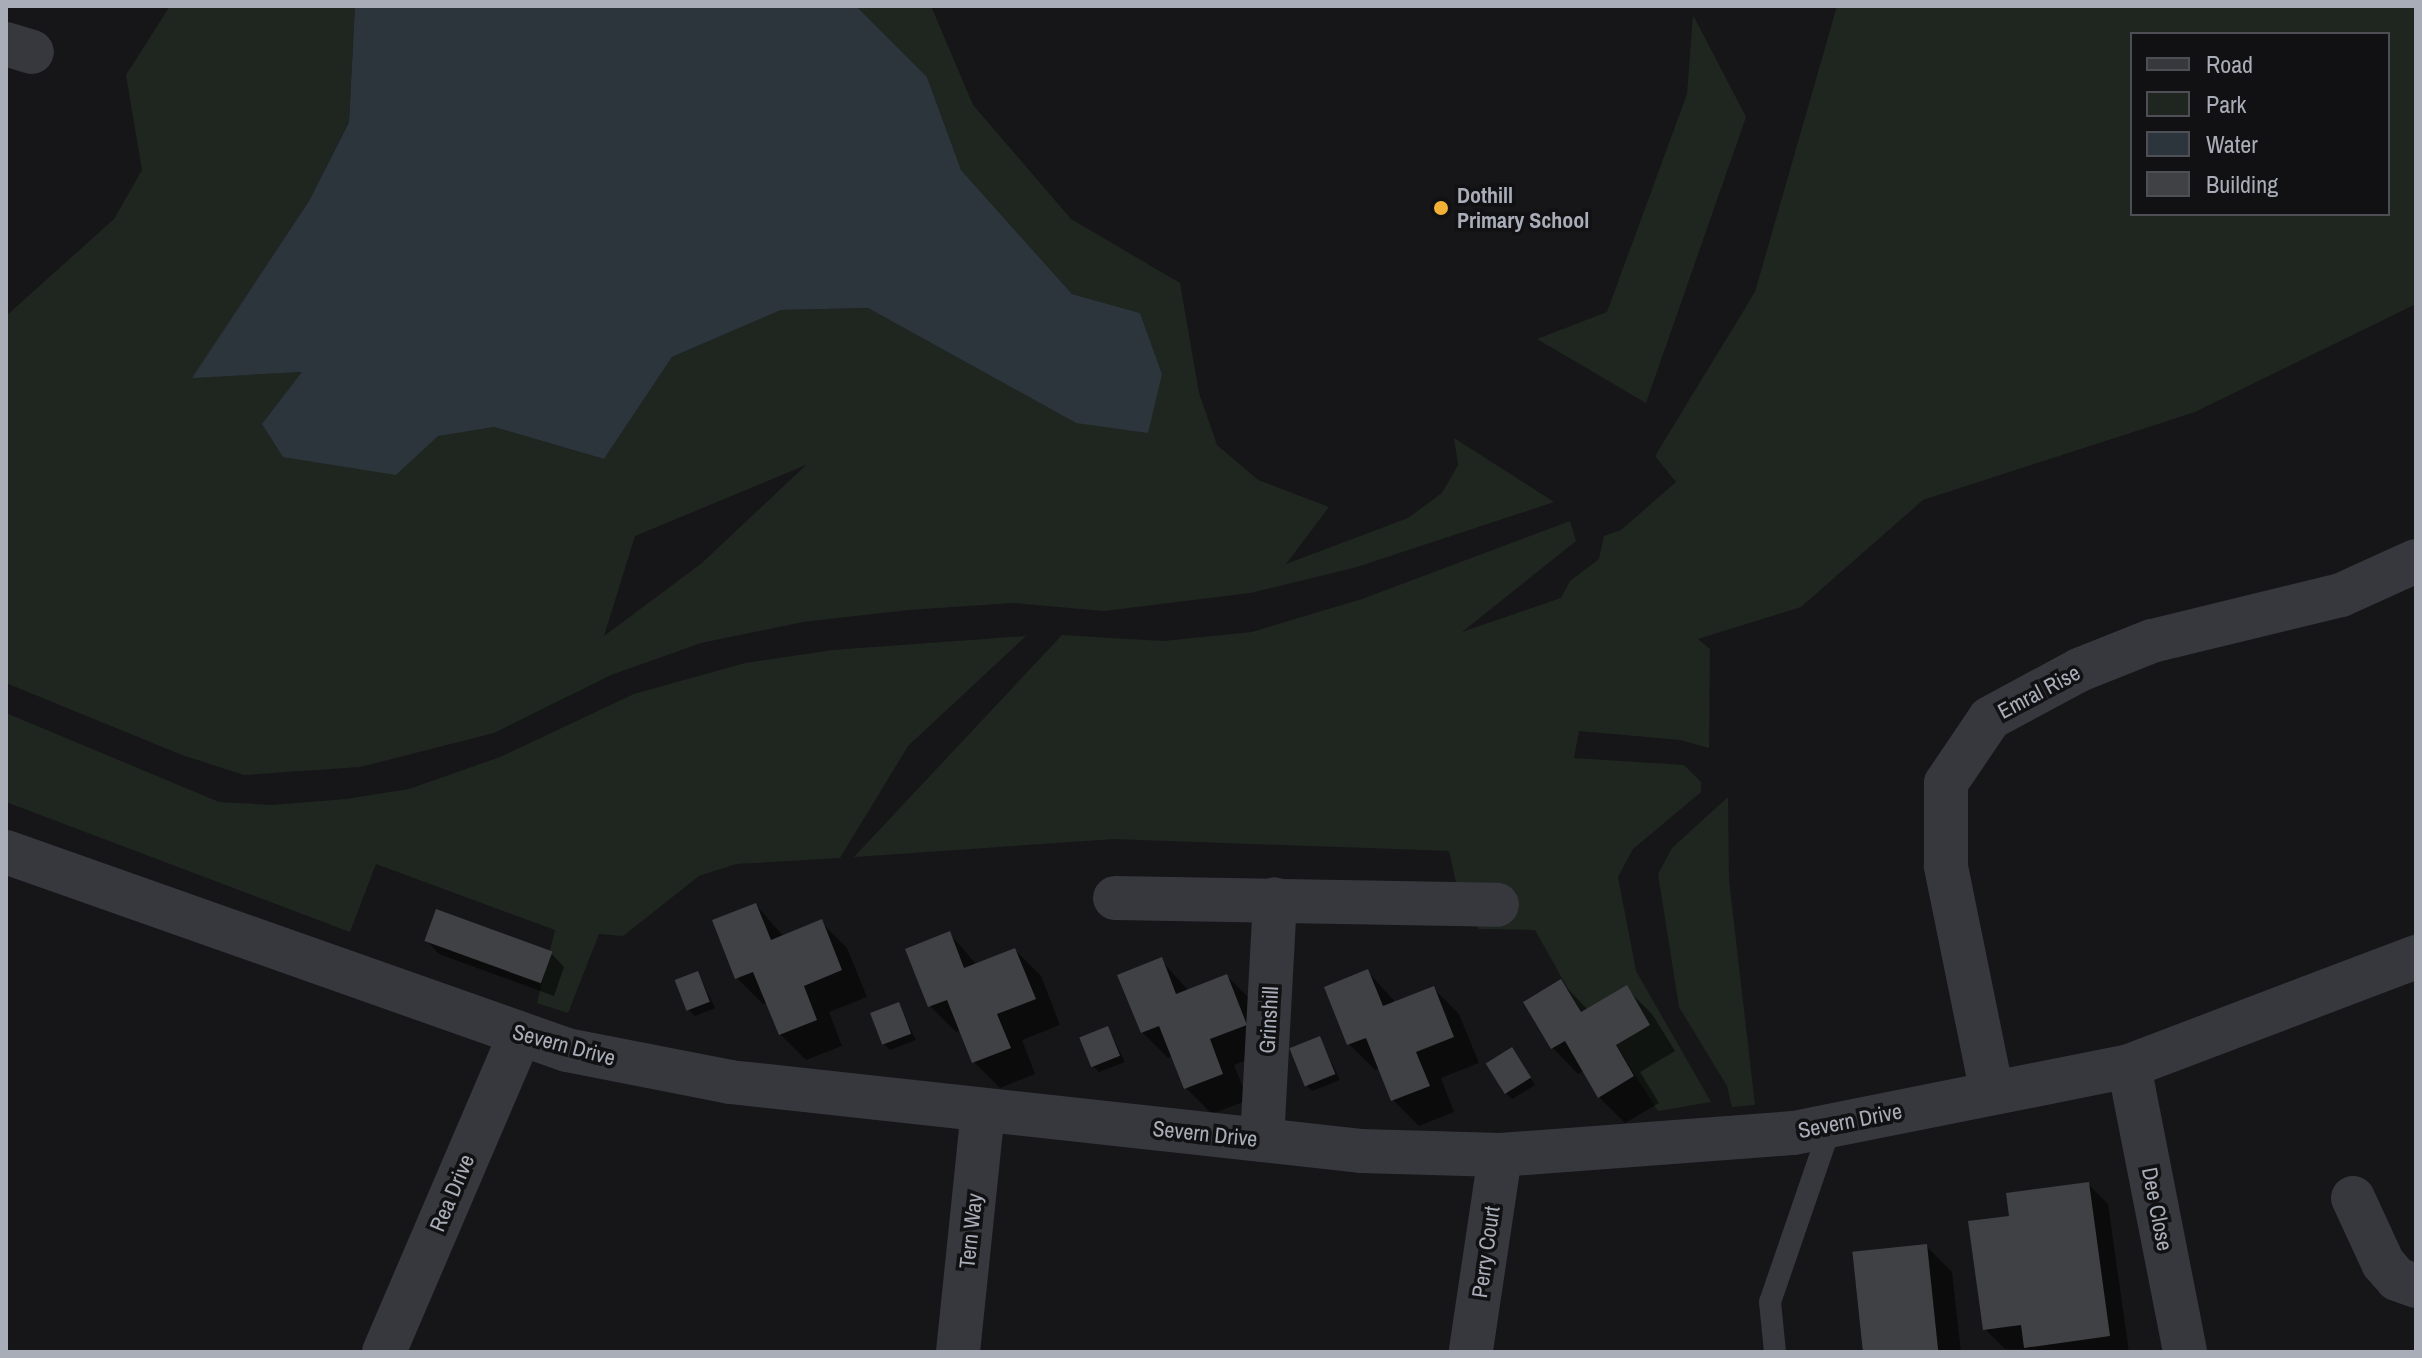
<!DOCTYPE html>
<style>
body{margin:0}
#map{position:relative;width:2422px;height:1358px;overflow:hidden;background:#161618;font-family:"Archivo Narrow",sans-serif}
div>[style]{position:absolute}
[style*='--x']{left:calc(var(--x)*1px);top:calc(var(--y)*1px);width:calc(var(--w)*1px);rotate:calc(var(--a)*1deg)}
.green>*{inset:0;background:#1e261f}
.water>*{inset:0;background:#2c353c}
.shadow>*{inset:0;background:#0007}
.building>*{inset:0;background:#404145;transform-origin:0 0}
.service>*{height:22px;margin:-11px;padding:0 11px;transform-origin:11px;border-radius:11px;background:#37383d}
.minor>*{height:44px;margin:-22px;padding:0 22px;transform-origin:22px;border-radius:22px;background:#37383d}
.dots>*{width:22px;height:22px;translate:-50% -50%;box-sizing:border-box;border:4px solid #111113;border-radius:50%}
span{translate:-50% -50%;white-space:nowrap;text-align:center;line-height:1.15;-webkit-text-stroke:7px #111113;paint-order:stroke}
.poi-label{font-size:22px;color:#a8adb8;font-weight:700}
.left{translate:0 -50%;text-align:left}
.street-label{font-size:22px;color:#a8adb8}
.frame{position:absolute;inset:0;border:8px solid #a8adb8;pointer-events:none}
.legend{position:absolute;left:2130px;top:32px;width:260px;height:184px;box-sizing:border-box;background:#111113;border:2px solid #4d4f55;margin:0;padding:10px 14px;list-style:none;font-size:24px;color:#a8adb8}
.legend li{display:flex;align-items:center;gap:16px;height:40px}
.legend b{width:40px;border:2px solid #4d4f55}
</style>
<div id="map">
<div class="green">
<div style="clip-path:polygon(evenodd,170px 6px,355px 6px,349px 121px,309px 201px,193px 377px,303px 372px,396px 475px,438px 435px,494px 427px,604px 459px,672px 357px,781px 310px,868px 308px,1076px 423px,1162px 374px,1140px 313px,1072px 294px,961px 170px,927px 77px,856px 6px,931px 6px,973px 105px,1071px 219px,1180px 283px,1199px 393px,1217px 445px,1258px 480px,1329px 507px,1286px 564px,1408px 518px,1442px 493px,1458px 465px,1454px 438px,1554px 502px,1357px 567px,1250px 593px,1104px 611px,1013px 603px,908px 610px,803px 622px,701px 643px,611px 675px,494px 733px,360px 767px,244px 775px,182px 755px,6px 683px,6px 316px,114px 219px,142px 170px,126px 75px,170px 6px,806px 465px,702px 563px,604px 636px,635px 536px,806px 465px)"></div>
<div style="clip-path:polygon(evenodd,1837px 6px,2416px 6px,2416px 304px,2195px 412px,1923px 500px,1801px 607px,1698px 639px,1710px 649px,1709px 748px,1680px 740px,1579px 731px,1574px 758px,1684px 765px,1701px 782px,1701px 792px,1633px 849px,1618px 877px,1636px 971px,1711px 1102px,1658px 1111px,1616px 1045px,1650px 1025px,1627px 986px,1581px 1012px,1535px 930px,1479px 929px,1459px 896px,1449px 851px,1114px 839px,854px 857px,1062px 635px,1163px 641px,1252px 632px,1362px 599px,1570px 521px,1576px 541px,1462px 632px,1561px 598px,1570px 581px,1599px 559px,1604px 536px,1621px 530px,1676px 482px,1655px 456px,1755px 292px,1837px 6px,2132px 34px,2388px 34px,2388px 214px,2132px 214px,2132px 34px)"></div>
<div style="clip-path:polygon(1693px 15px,1746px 117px,1646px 403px,1537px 339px,1607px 312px,1687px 94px)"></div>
<div style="clip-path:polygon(1026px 636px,908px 746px,840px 858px,736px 864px,699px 876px,623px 936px,599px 934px,568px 1013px,537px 1003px,555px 930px,376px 864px,350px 932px,6px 802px,6px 713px,219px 802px,272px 805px,346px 799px,409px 789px,500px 757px,634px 694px,745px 663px,833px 650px)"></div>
<div style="clip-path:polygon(1728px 797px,1729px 880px,1755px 1105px,1732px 1107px,1727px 1086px,1679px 1007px,1658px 874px,1672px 848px)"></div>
</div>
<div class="water">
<div style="clip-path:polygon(355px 6px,856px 6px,927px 77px,961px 170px,1072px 294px,1140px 313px,1162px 374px,1148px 433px,1076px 423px,868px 308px,781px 310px,672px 357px,604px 459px,494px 427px,438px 436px,396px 475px,283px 457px,262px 424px,302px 372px,192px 378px,309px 201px,349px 122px)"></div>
</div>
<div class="shadow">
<div style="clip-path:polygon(756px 905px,784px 937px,821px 922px,847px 948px,867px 997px,829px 1012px,842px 1046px,806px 1060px,780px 1034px,768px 1002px,763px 1004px,737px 978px)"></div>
<div style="clip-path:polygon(949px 933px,977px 965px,1015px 950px,1041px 976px,1060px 1025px,1022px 1040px,1035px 1074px,1000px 1088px,974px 1062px,961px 1030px,956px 1032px,930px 1006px)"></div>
<div style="clip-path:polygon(426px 940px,551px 953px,564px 967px,554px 996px,439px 954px)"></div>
<div style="clip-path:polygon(1161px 960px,1189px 991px,1227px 976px,1253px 1002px,1272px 1051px,1234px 1065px,1248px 1100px,1212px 1114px,1186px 1088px,1173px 1056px,1168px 1058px,1142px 1032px)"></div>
<div style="clip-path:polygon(1368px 972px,1396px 1003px,1433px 988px,1459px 1014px,1479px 1063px,1441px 1078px,1454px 1112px,1419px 1126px,1393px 1100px,1380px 1068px,1375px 1070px,1349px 1044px)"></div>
<div style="clip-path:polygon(698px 973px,715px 1008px,695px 1016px,689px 1010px)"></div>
<div style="clip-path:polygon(1561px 982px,1588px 1010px,1626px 988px,1652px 1014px,1675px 1051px,1640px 1072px,1659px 1103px,1625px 1123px,1599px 1097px,1584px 1071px,1578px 1074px,1553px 1048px,1526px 1003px)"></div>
<div style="clip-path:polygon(898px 1004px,916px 1040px,890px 1050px,884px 1044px)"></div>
<div style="clip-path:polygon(1108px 1028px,1125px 1062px,1099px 1072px,1093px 1066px)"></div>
<div style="clip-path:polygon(1320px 1038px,1340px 1080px,1312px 1091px,1306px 1085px)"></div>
<div style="clip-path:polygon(1512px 1050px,1535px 1085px,1512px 1099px,1506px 1093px)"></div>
<div style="clip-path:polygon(2088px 1184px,2108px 1204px,2129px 1352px,2005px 1349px,1985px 1329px,2011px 1218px)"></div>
<div style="clip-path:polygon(1926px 1246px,1952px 1272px,1961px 1352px,1865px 1352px)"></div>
</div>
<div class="building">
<div style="clip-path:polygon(756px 903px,771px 940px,822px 919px,842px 970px,804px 986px,817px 1020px,779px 1035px,753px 972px,735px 979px,712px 920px)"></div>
<div style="left:436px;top:909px;width:124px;height:34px;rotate:20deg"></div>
<div style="clip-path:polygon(950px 931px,964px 968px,1015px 948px,1036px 999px,997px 1014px,1011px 1048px,972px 1063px,947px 1000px,928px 1007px,905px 949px)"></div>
<div style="clip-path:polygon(1162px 957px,1176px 994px,1227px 974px,1247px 1025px,1210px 1039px,1223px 1074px,1184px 1089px,1159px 1026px,1141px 1033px,1117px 975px)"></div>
<div style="clip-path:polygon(1368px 969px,1383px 1006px,1434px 986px,1454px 1037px,1416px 1052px,1430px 1086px,1391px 1101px,1366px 1038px,1347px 1045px,1324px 987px)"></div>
<div style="left:698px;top:971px;width:33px;height:25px;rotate:69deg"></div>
<div style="clip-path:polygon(1561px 979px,1581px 1012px,1627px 985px,1650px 1025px,1616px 1045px,1634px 1076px,1598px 1098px,1565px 1041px,1551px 1049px,1523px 1002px)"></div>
<div style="left:899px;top:1002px;width:34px;height:31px;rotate:69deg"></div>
<div style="left:1108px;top:1026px;width:32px;height:31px;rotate:68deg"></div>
<div style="left:1320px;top:1036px;width:41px;height:33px;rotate:68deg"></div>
<div style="left:1512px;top:1047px;width:36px;height:31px;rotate:58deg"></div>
<div style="clip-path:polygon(2089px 1182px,2110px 1336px,2024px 1348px,2021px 1325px,1983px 1330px,1968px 1221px,2009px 1216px,2006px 1193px)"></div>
<div style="left:1927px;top:1244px;width:109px;height:75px;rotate:84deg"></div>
</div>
<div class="service">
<div style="--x:1775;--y:1352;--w:50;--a:-95.7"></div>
<div style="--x:1770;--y:1302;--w:187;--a:-71"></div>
</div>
<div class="minor">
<div style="--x:6;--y:44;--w:27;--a:17"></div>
<div style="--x:6;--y:852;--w:595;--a:19.44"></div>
<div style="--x:567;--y:1050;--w:166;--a:11.1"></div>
<div style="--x:730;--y:1082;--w:636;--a:6.23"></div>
<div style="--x:1362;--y:1151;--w:138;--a:1.7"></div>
<div style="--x:1500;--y:1155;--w:295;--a:-4.3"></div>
<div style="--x:1794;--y:1133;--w:342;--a:-11.3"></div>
<div style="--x:2129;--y:1066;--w:307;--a:-20.8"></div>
<div style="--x:1115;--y:898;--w:382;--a:1"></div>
<div style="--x:2129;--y:1066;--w:291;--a:78.9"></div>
<div style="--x:1992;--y:1093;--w:232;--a:-101.5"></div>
<div style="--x:1946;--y:866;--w:83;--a:-90"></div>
<div style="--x:1946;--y:783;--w:78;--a:-55.9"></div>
<div style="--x:1990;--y:718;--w:101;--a:-28.3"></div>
<div style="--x:2079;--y:670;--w:79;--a:-21.7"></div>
<div style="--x:2152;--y:641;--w:195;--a:-13.7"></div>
<div style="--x:2341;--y:595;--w:82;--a:-24.4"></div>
<div style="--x:1262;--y:1140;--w:241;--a:-86.9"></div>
<div style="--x:2353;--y:1198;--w:72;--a:65.2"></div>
<div style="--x:2383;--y:1263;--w:21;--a:49"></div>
<div style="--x:2397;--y:1279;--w:20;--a:20"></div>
<div style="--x:1471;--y:1350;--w:197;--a:-81.5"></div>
<div style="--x:384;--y:1352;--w:345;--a:-66.8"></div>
<div style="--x:958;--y:1352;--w:242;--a:-84.1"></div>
</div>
<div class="dots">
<div style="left:1441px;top:208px;background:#f2b134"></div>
</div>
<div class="poi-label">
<span class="left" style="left:1457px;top:208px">Dothill<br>Primary School</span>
</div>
<div class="street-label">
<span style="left:2039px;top:692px;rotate:-28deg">Emral Rise</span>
<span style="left:1269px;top:1020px;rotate:-87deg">Grinshill</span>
<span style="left:564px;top:1045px;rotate:15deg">Severn Drive</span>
<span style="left:1850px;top:1121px;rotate:-11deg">Severn Drive</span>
<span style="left:1205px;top:1134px;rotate:6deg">Severn Drive</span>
<span style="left:452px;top:1193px;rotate:-67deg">Rea Drive</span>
<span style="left:2157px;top:1209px;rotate:79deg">Dee Close</span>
<span style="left:971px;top:1231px;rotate:-84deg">Tern Way</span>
<span style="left:1486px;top:1252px;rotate:-82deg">Perry Court</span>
</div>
<div class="frame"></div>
<ul class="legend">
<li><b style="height:10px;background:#37383d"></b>Road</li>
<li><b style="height:22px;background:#1e261f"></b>Park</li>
<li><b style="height:22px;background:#2c353c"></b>Water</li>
<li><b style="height:22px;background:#404145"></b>Building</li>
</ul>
</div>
